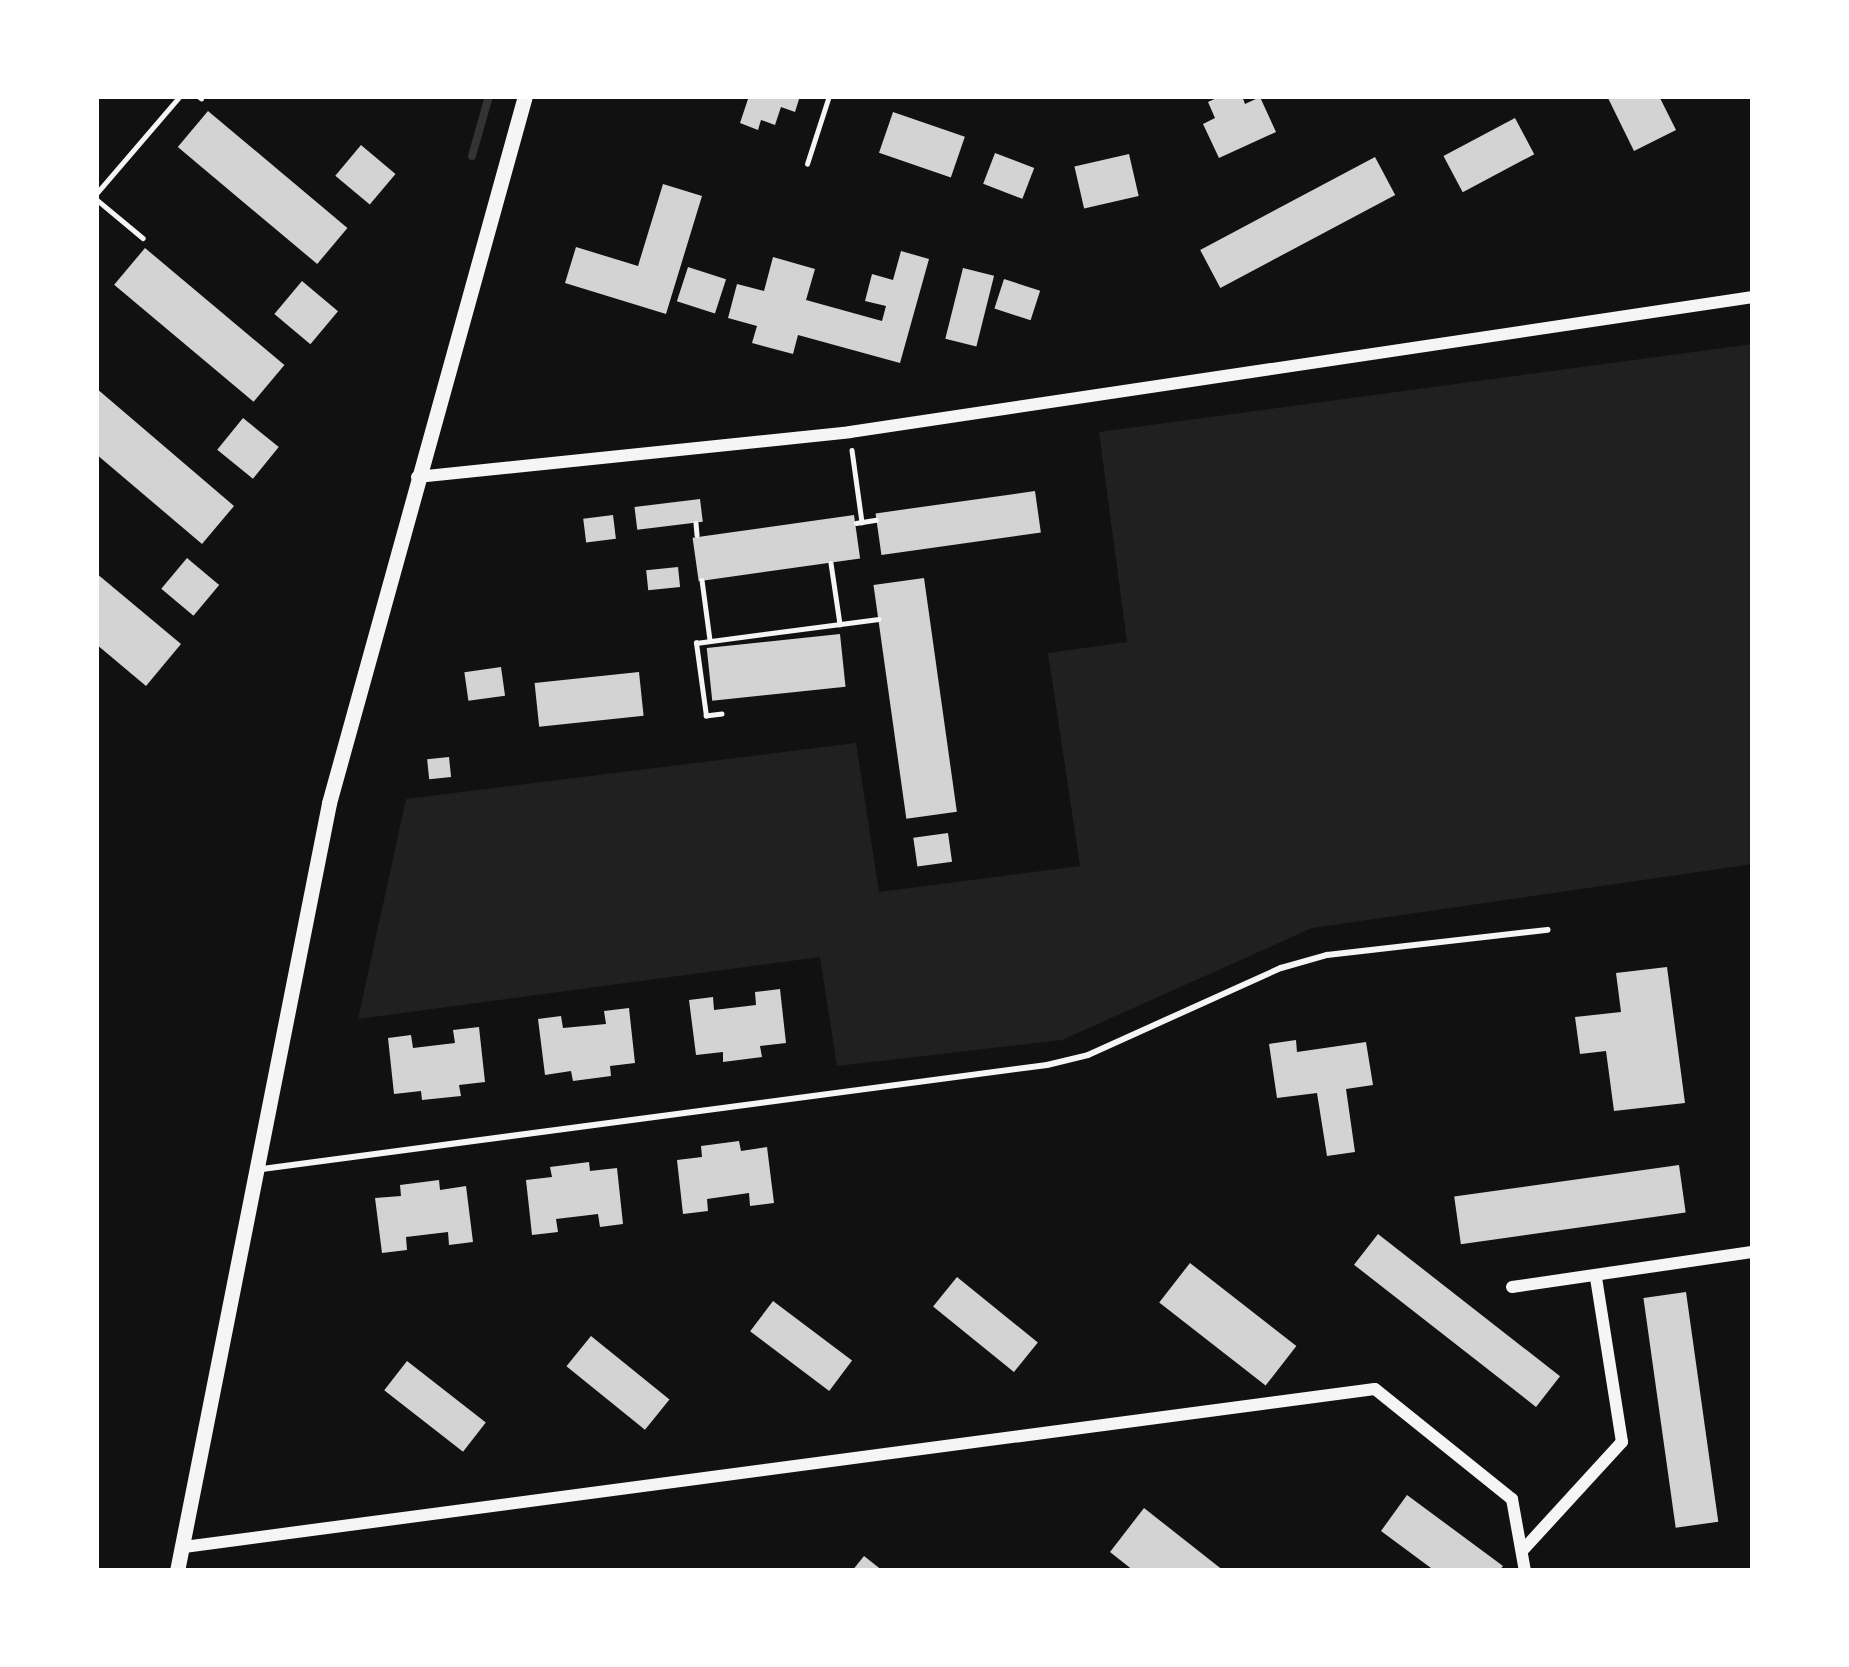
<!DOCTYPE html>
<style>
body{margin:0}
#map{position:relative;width:1849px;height:1667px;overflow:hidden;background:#111;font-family:Quicksand,sans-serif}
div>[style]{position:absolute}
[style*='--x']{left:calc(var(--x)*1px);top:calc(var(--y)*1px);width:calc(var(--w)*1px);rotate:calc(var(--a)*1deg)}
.green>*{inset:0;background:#202020}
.stream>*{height:8px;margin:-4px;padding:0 4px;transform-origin:4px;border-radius:4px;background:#333}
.building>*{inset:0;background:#d3d3d3;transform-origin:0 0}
.path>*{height:4.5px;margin:-2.25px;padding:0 2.25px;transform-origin:2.25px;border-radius:2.25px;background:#f5f5f5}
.service>*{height:6px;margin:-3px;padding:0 3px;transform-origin:3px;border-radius:3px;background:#f5f5f5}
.minor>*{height:12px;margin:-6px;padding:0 6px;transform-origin:6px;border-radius:6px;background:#f5f5f5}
.tertiary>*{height:15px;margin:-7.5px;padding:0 7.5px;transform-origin:7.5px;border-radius:7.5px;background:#f5f5f5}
span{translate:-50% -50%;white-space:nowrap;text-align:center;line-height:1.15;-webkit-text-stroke:9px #fff;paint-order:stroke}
.frame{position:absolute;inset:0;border:99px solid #fff;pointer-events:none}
</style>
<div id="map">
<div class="green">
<div style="clip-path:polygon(1753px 344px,1753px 864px,1312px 928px,1062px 1040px,837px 1066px,820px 957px,358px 1019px,406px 799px,856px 743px,879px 892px,1080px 866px,1048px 653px,1127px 642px,1099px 432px)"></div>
</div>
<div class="stream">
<div style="--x:472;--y:156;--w:62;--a:-74.2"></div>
</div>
<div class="building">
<div style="clip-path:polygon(749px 96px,800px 96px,795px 112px,781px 107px,775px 125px,761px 120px,758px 130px,740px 123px)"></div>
<div style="clip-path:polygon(1221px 96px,1242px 96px,1245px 104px,1260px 97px,1276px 132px,1219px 158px,1203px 124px,1215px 118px,1208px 102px)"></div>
<div style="clip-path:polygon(1607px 96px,1659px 96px,1676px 130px,1634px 151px)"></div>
<div style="left:208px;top:111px;width:182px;height:47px;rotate:40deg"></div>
<div style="left:893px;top:112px;width:76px;height:43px;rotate:19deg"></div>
<div style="left:1515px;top:118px;width:41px;height:81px;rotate:62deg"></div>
<div style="left:361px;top:145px;width:45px;height:40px;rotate:40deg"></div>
<div style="left:995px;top:153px;width:42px;height:33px;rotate:21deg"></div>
<div style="left:1129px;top:154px;width:43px;height:56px;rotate:77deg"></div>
<div style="left:1375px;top:157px;width:43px;height:198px;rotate:62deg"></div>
<div style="clip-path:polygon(663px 184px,702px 196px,666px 314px,565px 283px,576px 247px,638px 266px)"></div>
<div style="left:145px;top:248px;width:182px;height:48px;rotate:40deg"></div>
<div style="clip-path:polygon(901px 251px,929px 259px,900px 363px,798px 335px,793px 354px,752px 343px,757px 326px,728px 318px,737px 284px,764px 291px,773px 257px,815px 269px,806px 300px,882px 321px,886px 306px,865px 301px,872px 274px,893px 280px)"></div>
<div style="left:688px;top:267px;width:40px;height:36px;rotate:18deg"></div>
<div style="left:963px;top:268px;width:32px;height:73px;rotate:14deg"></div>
<div style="left:1004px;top:279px;width:38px;height:31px;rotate:18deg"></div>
<div style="left:302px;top:281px;width:47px;height:43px;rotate:40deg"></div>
<div style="clip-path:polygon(96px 388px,234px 506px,202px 544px,96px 454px)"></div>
<div style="left:243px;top:418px;width:46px;height:41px;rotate:39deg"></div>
<div style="left:1035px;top:491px;width:42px;height:161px;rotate:82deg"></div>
<div style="left:700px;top:499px;width:23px;height:66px;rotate:83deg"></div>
<div style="left:613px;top:515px;width:24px;height:30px;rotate:83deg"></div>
<div style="left:854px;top:515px;width:44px;height:163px;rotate:82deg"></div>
<div style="left:187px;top:558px;width:42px;height:40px;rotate:40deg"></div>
<div style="left:678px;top:567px;width:20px;height:32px;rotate:84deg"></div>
<div style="clip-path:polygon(96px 573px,181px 644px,146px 686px,96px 644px)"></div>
<div style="left:924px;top:578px;width:236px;height:51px;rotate:82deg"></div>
<div style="left:840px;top:634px;width:53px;height:134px;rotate:84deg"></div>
<div style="left:501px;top:667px;width:29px;height:37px;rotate:82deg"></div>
<div style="left:639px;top:672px;width:44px;height:105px;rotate:84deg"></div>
<div style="left:449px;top:757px;width:20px;height:22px;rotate:84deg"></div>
<div style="left:948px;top:833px;width:29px;height:35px;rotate:82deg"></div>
<div style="clip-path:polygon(1667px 967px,1685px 1103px,1614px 1111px,1606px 1051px,1580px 1054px,1575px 1017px,1621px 1012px,1616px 973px)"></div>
<div style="clip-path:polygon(780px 989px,786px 1043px,760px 1046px,762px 1057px,723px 1062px,723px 1052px,696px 1055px,689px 1000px,713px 997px,714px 1010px,756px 1005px,755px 992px)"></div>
<div style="clip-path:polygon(629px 1008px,635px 1063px,610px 1066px,611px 1076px,573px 1081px,571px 1071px,545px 1075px,538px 1019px,561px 1016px,563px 1028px,606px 1024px,604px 1011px)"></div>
<div style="clip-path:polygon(479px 1027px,485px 1082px,459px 1085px,461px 1096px,422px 1100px,421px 1091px,394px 1094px,388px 1038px,411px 1035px,413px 1048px,455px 1043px,453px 1030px)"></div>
<div style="clip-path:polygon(1296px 1040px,1297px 1052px,1366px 1042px,1373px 1085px,1346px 1089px,1355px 1152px,1327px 1156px,1317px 1093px,1277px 1098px,1269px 1044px)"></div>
<div style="clip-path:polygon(739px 1141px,741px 1151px,767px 1147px,774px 1203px,750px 1206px,749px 1193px,707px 1199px,708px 1211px,683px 1214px,677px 1160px,702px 1157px,701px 1146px)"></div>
<div style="clip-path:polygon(589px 1162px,590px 1171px,617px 1168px,623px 1224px,600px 1227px,598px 1214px,556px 1219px,558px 1232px,532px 1235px,526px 1180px,552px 1177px,550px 1167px)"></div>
<div style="left:1679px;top:1165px;width:48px;height:227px;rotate:82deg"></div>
<div style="clip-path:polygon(439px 1180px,440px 1190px,466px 1186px,473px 1242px,449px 1245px,448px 1232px,406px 1237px,407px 1250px,382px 1253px,375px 1198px,401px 1196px,400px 1185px)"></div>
<div style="left:1378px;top:1234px;width:231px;height:39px;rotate:38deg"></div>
<div style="left:1190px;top:1263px;width:135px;height:50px;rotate:38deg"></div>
<div style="left:957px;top:1277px;width:104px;height:38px;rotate:39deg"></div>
<div style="left:1686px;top:1292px;width:232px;height:43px;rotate:82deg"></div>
<div style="left:773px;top:1301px;width:99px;height:38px;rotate:37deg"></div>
<div style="left:591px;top:1336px;width:101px;height:39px;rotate:39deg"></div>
<div style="left:407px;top:1361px;width:100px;height:37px;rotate:38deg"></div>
<div style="clip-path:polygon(1407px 1495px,1503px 1566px,1499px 1571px,1435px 1571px,1381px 1531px)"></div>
<div style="clip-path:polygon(1144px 1508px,1224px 1571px,1134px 1571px,1110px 1552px)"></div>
<div style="clip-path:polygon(864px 1556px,883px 1571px,852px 1571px)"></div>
</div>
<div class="path">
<div style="--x:198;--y:96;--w:4;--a:34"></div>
<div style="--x:807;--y:164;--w:71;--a:-72.1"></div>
<div style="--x:96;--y:194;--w:129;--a:-49.4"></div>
<div style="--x:96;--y:199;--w:61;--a:39.7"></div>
<div style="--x:852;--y:450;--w:73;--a:82.1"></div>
<div style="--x:696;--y:523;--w:12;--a:85"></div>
<div style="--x:856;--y:523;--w:20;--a:-9"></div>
<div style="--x:831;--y:563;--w:62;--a:81.6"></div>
<div style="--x:702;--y:580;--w:61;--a:82.4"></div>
<div style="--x:722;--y:714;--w:16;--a:173"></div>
<div style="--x:706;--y:716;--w:74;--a:-97.8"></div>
<div style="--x:696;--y:643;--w:184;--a:-7.5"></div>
</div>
<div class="service">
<div style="--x:262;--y:1169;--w:792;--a:-7.55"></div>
<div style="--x:1047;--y:1065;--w:42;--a:-13.7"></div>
<div style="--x:1088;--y:1055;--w:212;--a:-24.3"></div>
<div style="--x:1281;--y:968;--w:48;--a:-15.8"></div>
<div style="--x:1327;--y:955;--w:222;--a:-6.5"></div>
</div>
<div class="minor">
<div style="--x:417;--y:477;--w:435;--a:-5.9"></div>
<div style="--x:850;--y:432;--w:913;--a:-8.5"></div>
<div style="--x:1512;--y:1287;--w:244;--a:-8.3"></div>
<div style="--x:184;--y:1547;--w:1201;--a:-7.56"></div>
<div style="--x:1375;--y:1389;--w:176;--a:38.8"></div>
<div style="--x:1512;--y:1499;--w:73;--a:79.8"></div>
<div style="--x:1522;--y:1551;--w:148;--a:-47.5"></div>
<div style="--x:1622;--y:1442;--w:167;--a:-99"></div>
</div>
<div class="tertiary">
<div style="--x:177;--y:1571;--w:783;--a:-78.8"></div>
<div style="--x:329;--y:803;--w:734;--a:-74.51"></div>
</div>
<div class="frame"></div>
</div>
